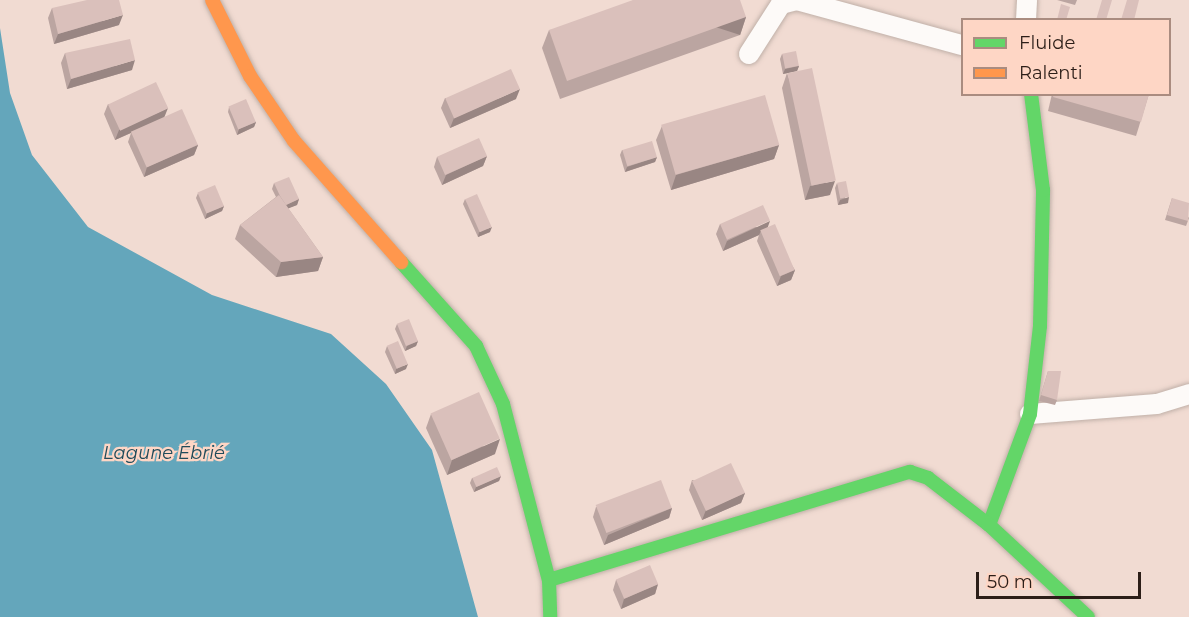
<!DOCTYPE html>
<meta charset="utf-8">
<style>
body{margin:0}
#map{position:relative;width:1189px;height:617px;overflow:hidden;background:#f1dbd2;font-family:Montserrat,sans-serif}
div>[style]{position:absolute}
[style*='--x']{left:calc(var(--x)*1px);top:calc(var(--y)*1px);width:calc(var(--w)*1px);rotate:calc(var(--a)*1deg)}
.water>*{inset:0;background:#64a6bb}
.roads{filter:drop-shadow(0 0 2px #c0b0a8) drop-shadow(0 0 2px #c0b0a8)}
.street>*{height:20px;margin:-10px;padding:0 10px;transform-origin:10px;border-radius:10px;background:#fdfaf8}
.fast>*{height:14px;margin:-7px;padding:0 7px;transform-origin:7px;border-radius:7px;background:#63d668}
.slow>*{height:14px;margin:-7px;padding:0 7px;transform-origin:7px;border-radius:7px;background:#ff974d}
.wall>*{inset:0;background:#bba5a1}
.shaded-wall>*{inset:0;background:#998683;transform-origin:0 0}
.building>*{inset:0;background:#dac0bb;transform-origin:0 0}
span{translate:-50% -50%;white-space:nowrap;text-align:center;line-height:1.15;-webkit-text-stroke:4.5px #fed6c5;paint-order:stroke}
.water-label{font-size:18px;color:#204b5a;font-style:italic}
.legend{position:absolute;left:961px;top:18px;width:210px;height:78px;box-sizing:border-box;background:#fed6c5;border:2px solid #aa8c80;margin:0;padding:8px 10px;list-style:none;font-size:18px;color:#2c1e18}
.legend li{display:flex;align-items:center;gap:12px;height:30px}
.legend b{width:30px;border:2px solid #aa8c80}
.scale{position:absolute;left:976px;top:572px;width:165px;height:27px;box-sizing:border-box;border:3px solid #2c1e18;border-top:0;padding-left:8px;font-size:18px;line-height:21px;white-space:nowrap;color:#2c1e18;-webkit-text-stroke:4px #fed6c5;paint-order:stroke}
</style>
<div id="map">
<div class="water">
<div style="clip-path:polygon(0 28px,10px 93px,32px 155px,88px 227px,212px 295px,331px 334px,386px 384px,432px 450px,478px 617px,0 617px)"></div>
</div>
<div class="roads">
<div class="street">
<div style="--x:1026;--y:20;--w:20;--a:-87"></div>
<div style="--x:749;--y:54;--w:59;--a:-57.4"></div>
<div style="--x:781;--y:4;--w:16;--a:-14"></div>
<div style="--x:797;--y:0;--w:171;--a:15.3"></div>
<div style="--x:1030;--y:414;--w:127;--a:-4.5"></div>
<div style="--x:1157;--y:404;--w:34;--a:-17"></div>
</div>
<div class="fast">
<div style="--x:401;--y:262;--w:113;--a:48.2"></div>
<div style="--x:476;--y:346;--w:64;--a:65"></div>
<div style="--x:503;--y:404;--w:182;--a:75.4"></div>
<div style="--x:549;--y:580;--w:37;--a:88"></div>
<div style="--x:989;--y:525;--w:118;--a:-69.7"></div>
<div style="--x:1030;--y:414;--w:89;--a:-83.5"></div>
<div style="--x:1040;--y:326;--w:136;--a:-88.7"></div>
<div style="--x:1043;--y:190;--w:97;--a:-97.1"></div>
<div style="--x:549;--y:580;--w:377;--a:-16.7"></div>
<div style="--x:910;--y:472;--w:19;--a:18"></div>
<div style="--x:928;--y:478;--w:77;--a:37.6"></div>
<div style="--x:989;--y:525;--w:135;--a:42.9"></div>
</div>
<div class="slow">
<div style="--x:212;--y:0;--w:85;--a:63.4"></div>
<div style="--x:250;--y:76;--w:78;--a:55.9"></div>
<div style="--x:294;--y:141;--w:162;--a:48.5"></div>
</div>
</div>
<div class="wall">
<div style="clip-path:polygon(1057px 0,1077px 0,1075px 5px)"></div>
<div style="clip-path:polygon(52px 8px,119px 25px,54px 44px,48px 18px)"></div>
<div style="clip-path:polygon(746px 17px,740px 35px,560px 99px,542px 48px,549px 30px)"></div>
<div style="clip-path:polygon(65px 53px,132px 70px,67px 89px,61px 63px)"></div>
<div style="clip-path:polygon(782px 54px,799px 66px,797px 71px,783px 74px,780px 59px)"></div>
<div style="clip-path:polygon(787px 73px,830px 195px,805px 200px,782px 88px)"></div>
<div style="clip-path:polygon(1052px 94px,1149px 94px,1136px 136px,1048px 111px)"></div>
<div style="clip-path:polygon(445px 98px,516px 99px,450px 128px,441px 108px)"></div>
<div style="clip-path:polygon(108px 104px,164px 117px,198px 145px,194px 155px,144px 177px,128px 142px,131px 133px,115px 140px,104px 114px)"></div>
<div style="clip-path:polygon(229px 107px,256px 122px,254px 127px,237px 135px,228px 112px)"></div>
<div style="clip-path:polygon(662px 126px,779px 145px,774px 159px,671px 190px,656px 140px)"></div>
<div style="clip-path:polygon(622px 150px,657px 157px,655px 162px,625px 172px,620px 155px)"></div>
<div style="clip-path:polygon(487px 156px,483px 166px,442px 185px,434px 167px,437px 157px)"></div>
<div style="clip-path:polygon(274px 183px,299px 199px,297px 205px,288px 208px,323px 257px,318px 271px,276px 277px,235px 239px,240px 225px,276px 197px,272px 189px)"></div>
<div style="clip-path:polygon(837px 183px,848px 203px,838px 205px,835px 188px)"></div>
<div style="clip-path:polygon(198px 193px,224px 206px,222px 211px,205px 219px,196px 198px)"></div>
<div style="clip-path:polygon(1172px 198px,1189px 218px,1186px 226px,1165px 220px)"></div>
<div style="clip-path:polygon(465px 199px,490px 232px,478px 237px,463px 204px)"></div>
<div style="clip-path:polygon(720px 224px,768px 228px,795px 270px,791px 280px,777px 286px,757px 241px,759px 235px,723px 251px,716px 234px)"></div>
<div style="clip-path:polygon(397px 324px,418px 341px,416px 346px,405px 351px,395px 329px)"></div>
<div style="clip-path:polygon(387px 346px,406px 369px,395px 374px,385px 352px)"></div>
<div style="clip-path:polygon(1048px 371px,1057px 400px,1055px 405px,1039px 401px)"></div>
<div style="clip-path:polygon(431px 414px,495px 454px,447px 475px,426px 428px)"></div>
<div style="clip-path:polygon(501px 476px,499px 481px,474px 492px,470px 483px,472px 478px)"></div>
<div style="clip-path:polygon(692px 480px,745px 493px,741px 503px,702px 520px,689px 490px)"></div>
<div style="clip-path:polygon(596px 507px,672px 508px,669px 518px,604px 545px,593px 517px)"></div>
<div style="clip-path:polygon(616px 580px,658px 584px,655px 594px,621px 609px,613px 590px)"></div>
</div>
<div class="shaded-wall">
<div style="clip-path:polygon(123px 15px,119px 25px,54px 44px,58px 34px)"></div>
<div style="left:746px;top:17px;width:19px;height:190px;rotate:108deg"></div>
<div style="clip-path:polygon(135px 60px,132px 70px,67px 89px,71px 79px)"></div>
<div style="clip-path:polygon(799px 66px,797px 71px,783px 74px,785px 69px)"></div>
<div style="clip-path:polygon(520px 89px,516px 99px,450px 128px,454px 118px)"></div>
<div style="clip-path:polygon(168px 108px,164px 118px,115px 140px,119px 130px)"></div>
<div style="clip-path:polygon(256px 122px,254px 127px,237px 135px,239px 129px)"></div>
<div style="clip-path:polygon(198px 145px,194px 155px,144px 177px,147px 167px)"></div>
<div style="clip-path:polygon(779px 145px,774px 159px,671px 190px,676px 175px)"></div>
<div style="clip-path:polygon(487px 156px,483px 166px,442px 185px,446px 175px)"></div>
<div style="clip-path:polygon(657px 157px,655px 162px,625px 172px,627px 167px)"></div>
<div style="clip-path:polygon(835px 181px,830px 195px,805px 200px,810px 186px)"></div>
<div style="clip-path:polygon(849px 197px,848px 203px,838px 205px,840px 200px)"></div>
<div style="clip-path:polygon(299px 199px,297px 205px,282px 211px,284px 206px)"></div>
<div style="clip-path:polygon(224px 206px,222px 211px,205px 219px,207px 213px)"></div>
<div style="clip-path:polygon(770px 221px,766px 232px,761px 231px,759px 235px,723px 251px,727px 241px)"></div>
<div style="clip-path:polygon(492px 227px,490px 232px,478px 237px,479px 232px)"></div>
<div style="clip-path:polygon(323px 257px,318px 271px,276px 277px,281px 262px)"></div>
<div style="clip-path:polygon(795px 270px,791px 280px,777px 286px,781px 276px)"></div>
<div style="clip-path:polygon(418px 341px,416px 346px,405px 351px,407px 346px)"></div>
<div style="clip-path:polygon(408px 364px,406px 369px,395px 374px,396px 369px)"></div>
<div style="clip-path:polygon(500px 439px,495px 454px,447px 475px,452px 460px)"></div>
<div style="clip-path:polygon(501px 476px,499px 481px,474px 492px,476px 487px)"></div>
<div style="clip-path:polygon(745px 493px,741px 503px,702px 520px,706px 510px)"></div>
<div style="clip-path:polygon(672px 508px,669px 518px,604px 545px,608px 535px)"></div>
<div style="clip-path:polygon(658px 584px,655px 594px,621px 609px,624px 599px)"></div>
</div>
<div class="building">
<div style="clip-path:polygon(87px 0,119px 0,123px 15px,58px 34px,52px 8px)"></div>
<div style="clip-path:polygon(633px 0,740px 0,746px 17px,567px 81px,549px 30px)"></div>
<div style="clip-path:polygon(1102px 0,1112px 0,1106px 20px,1096px 20px)"></div>
<div style="clip-path:polygon(1127px 0,1139px 0,1134px 20px,1121px 20px)"></div>
<div style="clip-path:polygon(1061px 4px,1070px 7px,1066px 20px,1057px 20px)"></div>
<div style="clip-path:polygon(130px 39px,135px 60px,71px 79px,65px 53px)"></div>
<div style="left:796px;top:51px;width:15px;height:14px;rotate:79deg"></div>
<div style="left:812px;top:68px;width:115px;height:25px;rotate:78deg"></div>
<div style="left:511px;top:69px;width:22px;height:72px;rotate:66deg"></div>
<div style="left:156px;top:82px;width:29px;height:53px;rotate:65deg"></div>
<div style="clip-path:polygon(1054px 94px,1149px 94px,1141px 122px,1053px 97px)"></div>
<div style="left:765px;top:95px;width:52px;height:108px;rotate:74deg"></div>
<div style="left:246px;top:99px;width:25px;height:19px;rotate:67deg"></div>
<div style="left:182px;top:109px;width:39px;height:56px;rotate:66deg"></div>
<div style="left:479px;top:138px;width:20px;height:46px;rotate:66deg"></div>
<div style="left:652px;top:141px;width:17px;height:31px;rotate:73deg"></div>
<div style="clip-path:polygon(289px 177px,299px 199px,286px 205px,280px 196px,274px 183px)"></div>
<div style="left:846px;top:181px;width:16px;height:9px;rotate:79deg"></div>
<div style="left:215px;top:185px;width:23px;height:19px;rotate:67deg"></div>
<div style="left:477px;top:194px;width:36px;height:13px;rotate:66deg"></div>
<div style="clip-path:polygon(279px 195px,323px 257px,281px 262px,240px 225px)"></div>
<div style="clip-path:polygon(1172px 198px,1189px 203px,1188px 221px,1167px 215px)"></div>
<div style="left:763px;top:205px;width:17px;height:47px;rotate:66deg"></div>
<div style="left:775px;top:224px;width:50px;height:16px;rotate:67deg"></div>
<div style="left:409px;top:319px;width:24px;height:13px;rotate:68deg"></div>
<div style="left:398px;top:341px;width:25px;height:12px;rotate:67deg"></div>
<div style="clip-path:polygon(1048px 371px,1061px 371px,1057px 400px,1041px 395px)"></div>
<div style="left:479px;top:392px;width:51px;height:53px;rotate:66deg"></div>
<div style="left:731px;top:463px;width:33px;height:43px;rotate:65deg"></div>
<div style="left:497px;top:467px;width:10px;height:27px;rotate:66deg"></div>
<div style="left:661px;top:480px;width:30px;height:70px;rotate:69deg"></div>
<div style="left:650px;top:565px;width:21px;height:37px;rotate:67deg"></div>
</div>
<div class="water-label">
<span style="left:164px;top:453px">Lagune Ébrié</span>
</div>
<ul class="legend">
<li><b style="height:8px;background:#63d668"></b>Fluide</li>
<li><b style="height:8px;background:#ff974d"></b>Ralenti</li>
</ul>
<div class="scale">50 m</div>
</div>
